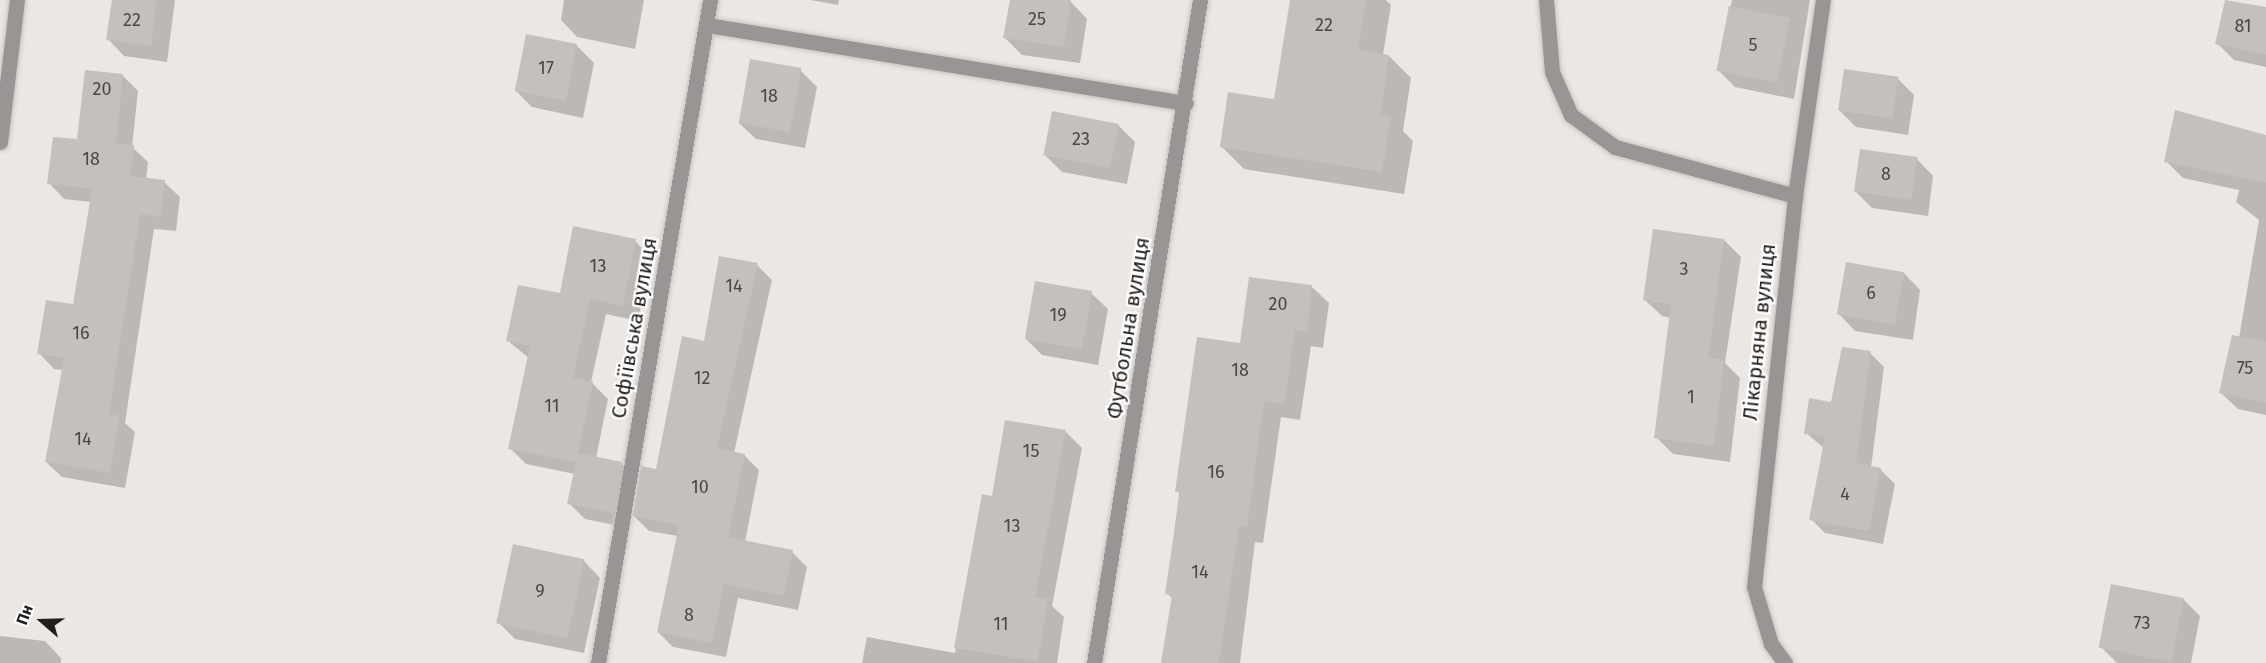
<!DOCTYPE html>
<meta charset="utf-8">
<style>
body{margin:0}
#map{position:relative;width:2266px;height:663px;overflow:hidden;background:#ece7e3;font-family:"Fira Sans",sans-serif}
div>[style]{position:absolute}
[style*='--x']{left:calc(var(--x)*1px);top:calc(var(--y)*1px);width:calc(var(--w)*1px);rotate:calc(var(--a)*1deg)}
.shadow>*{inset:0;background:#0003}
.building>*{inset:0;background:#c5c0bc;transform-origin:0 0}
.roads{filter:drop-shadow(0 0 2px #c7c3c0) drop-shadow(0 0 2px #c7c3c0)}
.service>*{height:15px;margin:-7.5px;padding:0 7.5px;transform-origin:7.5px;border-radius:7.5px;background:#989594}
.minor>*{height:15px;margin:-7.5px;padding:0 7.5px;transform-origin:7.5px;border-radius:7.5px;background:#989594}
span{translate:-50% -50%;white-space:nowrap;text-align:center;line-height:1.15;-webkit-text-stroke:4.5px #fff;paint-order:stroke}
.number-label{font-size:18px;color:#4a4746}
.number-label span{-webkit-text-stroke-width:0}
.street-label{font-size:21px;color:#211f1e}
.north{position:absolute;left:12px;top:591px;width:60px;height:60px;-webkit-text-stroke:4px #fff;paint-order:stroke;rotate:290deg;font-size:16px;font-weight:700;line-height:24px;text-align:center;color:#211f1e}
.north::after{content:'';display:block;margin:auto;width:21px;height:27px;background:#211f1e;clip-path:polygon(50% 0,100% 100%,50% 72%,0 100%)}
</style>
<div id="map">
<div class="shadow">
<div style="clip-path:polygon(113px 0,175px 0,167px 62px,124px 56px,108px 39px)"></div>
<div style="clip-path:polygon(564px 0,644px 0,635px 49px,577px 37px,561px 20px)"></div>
<div style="clip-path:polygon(810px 0,839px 0,838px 5px)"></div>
<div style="clip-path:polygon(1011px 0,1071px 2px,1087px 19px,1080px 63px,1022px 55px,1005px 38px)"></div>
<div style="clip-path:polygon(1291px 0,1386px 0,1391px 5px,1383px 55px,1389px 56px,1411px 78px,1403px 131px,1413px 141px,1404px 194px,1244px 169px,1222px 147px,1275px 101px)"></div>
<div style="clip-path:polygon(1732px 0,1810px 0,1794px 99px,1735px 87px,1718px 70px)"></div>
<div style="clip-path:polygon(2266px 9px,2266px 67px,2234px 60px,2217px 43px)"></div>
<div style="clip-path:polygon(527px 35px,577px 46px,594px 63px,583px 118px,532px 107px,515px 90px)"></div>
<div style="clip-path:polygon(800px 70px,817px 87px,805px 148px,756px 139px,739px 123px)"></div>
<div style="clip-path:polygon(122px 75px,138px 91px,132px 147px,148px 162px,146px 180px,164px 182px,180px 197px,176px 231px,154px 229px,125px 423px,135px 432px,125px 488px,62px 477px,46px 462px,63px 370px,54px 369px,39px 353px,74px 306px,91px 202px,64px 199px,49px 183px)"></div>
<div style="clip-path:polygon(1897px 78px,1914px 95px,1908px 135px,1856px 127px,1839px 110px)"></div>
<div style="clip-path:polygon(2176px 112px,2266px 136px,2266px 415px,2238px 409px,2221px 393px,2239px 338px,2259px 220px,2236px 202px,2239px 190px,2183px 178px,2166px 161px)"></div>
<div style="clip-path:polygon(1118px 125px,1135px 142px,1127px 184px,1062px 172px,1045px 155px)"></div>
<div style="clip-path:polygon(1917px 159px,1933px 176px,1928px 216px,1872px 208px,1855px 191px)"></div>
<div style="clip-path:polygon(1724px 240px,1741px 257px,1725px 363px,1740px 378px,1730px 462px,1673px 454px,1656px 437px,1670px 318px,1662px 316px,1645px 300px)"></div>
<div style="clip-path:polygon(635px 241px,651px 257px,638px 321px,606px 314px,591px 382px,608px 399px,596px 458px,621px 463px,637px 479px,629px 528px,585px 519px,569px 503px,575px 474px,526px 464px,510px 448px,529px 358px,508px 341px,561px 295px)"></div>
<div style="clip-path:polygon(757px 265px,772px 280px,734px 453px,744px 455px,759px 470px,745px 542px,792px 552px,807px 567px,798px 610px,738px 598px,726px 657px,673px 647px,658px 632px,678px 536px,649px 531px,634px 516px,658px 471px,705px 342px)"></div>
<div style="clip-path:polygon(1904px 273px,1920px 290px,1913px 340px,1855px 331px,1839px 314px)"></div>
<div style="clip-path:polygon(1312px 287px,1329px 303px,1323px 348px,1311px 346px,1300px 420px,1281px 417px,1263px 543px,1255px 542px,1240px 663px,1162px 663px,1173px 599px,1167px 593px,1198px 338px,1241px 345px)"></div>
<div style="clip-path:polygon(1091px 293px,1108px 309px,1098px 365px,1042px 355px,1025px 338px)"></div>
<div style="clip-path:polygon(1870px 353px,1884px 367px,1871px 468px,1881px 470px,1895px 484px,1883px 544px,1825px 533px,1811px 519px,1824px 448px,1806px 433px)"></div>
<div style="clip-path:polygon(1066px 432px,1082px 448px,1052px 606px,1064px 617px,1057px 663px,862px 663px,867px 637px,955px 653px,984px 496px,994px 497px)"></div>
<div style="clip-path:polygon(584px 561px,600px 578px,584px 653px,515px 639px,498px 622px)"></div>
<div style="clip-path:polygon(2183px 599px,2200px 616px,2191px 663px,2117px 663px,2101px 647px)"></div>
<div style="clip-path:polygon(0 636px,45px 641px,61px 658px,61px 663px,0 663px)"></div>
</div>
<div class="building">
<div style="clip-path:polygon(112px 0,157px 0,151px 46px,106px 40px)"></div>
<div style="clip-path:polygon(1010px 0,1071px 0,1064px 47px,1003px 38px)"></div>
<div style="clip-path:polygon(1290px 0,1366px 0,1358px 50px,1389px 55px,1380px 116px,1391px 117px,1382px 172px,1220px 147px,1228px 92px,1274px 99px)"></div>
<div style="clip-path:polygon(2225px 0,2266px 7px,2266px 55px,2215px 44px)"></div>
<div style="left:1729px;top:6px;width:62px;height:66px;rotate:11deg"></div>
<div style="left:526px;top:34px;width:52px;height:58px;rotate:11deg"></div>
<div style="left:750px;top:59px;width:52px;height:65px;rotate:10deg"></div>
<div style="left:1844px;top:69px;width:55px;height:42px;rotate:8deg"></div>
<div style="clip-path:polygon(85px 70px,123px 74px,116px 143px,134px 145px,130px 176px,165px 180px,161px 217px,140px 214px,109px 414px,120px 416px,110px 473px,45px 462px,64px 358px,37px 354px,46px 300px,73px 304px,92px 189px,47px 184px,53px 137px,77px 139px)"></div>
<div style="clip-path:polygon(2175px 110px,2266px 135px,2266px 183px,2164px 162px)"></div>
<div style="left:1052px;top:111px;width:68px;height:45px;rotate:11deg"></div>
<div style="left:1860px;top:149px;width:58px;height:43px;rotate:8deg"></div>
<div style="clip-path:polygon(573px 226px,636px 239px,623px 306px,590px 299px,573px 378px,593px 381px,578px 453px,622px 462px,614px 513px,567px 504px,576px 462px,508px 449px,530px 346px,506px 341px,518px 285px,560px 293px)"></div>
<div style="clip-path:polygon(1653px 229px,1724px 239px,1708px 358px,1724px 360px,1714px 446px,1654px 438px,1671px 304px,1643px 300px)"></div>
<div style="clip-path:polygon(719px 256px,758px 263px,717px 448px,745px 454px,728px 537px,793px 550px,784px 596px,724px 584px,712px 643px,657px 632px,679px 525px,633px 516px,641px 466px,656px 469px,682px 336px,704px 341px)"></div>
<div style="left:1846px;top:262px;width:59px;height:53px;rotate:10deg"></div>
<div style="clip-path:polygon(1249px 277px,1312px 285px,1307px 332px,1295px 330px,1284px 404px,1264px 401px,1247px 527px,1239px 526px,1219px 663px,1161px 663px,1172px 595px,1165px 594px,1180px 492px,1175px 492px,1197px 337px,1240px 343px)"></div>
<div style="left:1035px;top:281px;width:58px;height:59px;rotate:10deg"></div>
<div style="clip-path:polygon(2232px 335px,2266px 342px,2266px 403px,2219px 393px)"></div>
<div style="clip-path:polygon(1842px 347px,1871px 351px,1856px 463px,1881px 468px,1869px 531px,1809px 520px,1825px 436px,1804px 434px,1809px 398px,1831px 402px)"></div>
<div style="clip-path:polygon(1005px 420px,1066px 430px,1035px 597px,1048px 599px,1038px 661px,954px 648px,982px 494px,992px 496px)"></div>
<div style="left:513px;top:544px;width:73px;height:81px;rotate:12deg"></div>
<div style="left:2111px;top:584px;width:74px;height:65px;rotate:11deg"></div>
</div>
<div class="roads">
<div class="service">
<div style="--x:1546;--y:0;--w:72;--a:85.2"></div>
<div style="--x:1552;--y:72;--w:47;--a:66.2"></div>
<div style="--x:1571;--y:115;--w:54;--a:36"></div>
<div style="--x:1615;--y:147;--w:187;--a:15.2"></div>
</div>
<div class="minor">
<div style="--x:708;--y:25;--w:484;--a:9.3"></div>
<div style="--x:0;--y:142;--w:143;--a:-83.2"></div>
<div style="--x:598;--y:663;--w:672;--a:-80.41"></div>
<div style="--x:1094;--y:663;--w:671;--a:-80.92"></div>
<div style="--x:1785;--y:663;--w:24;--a:-126"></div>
<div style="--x:1771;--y:644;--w:59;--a:-106.6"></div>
<div style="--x:1754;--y:587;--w:393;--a:-84"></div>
<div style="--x:1795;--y:196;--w:198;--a:-81.9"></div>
</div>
</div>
<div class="number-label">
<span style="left:1037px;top:19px">25</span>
<span style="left:132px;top:20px">22</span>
<span style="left:1324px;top:25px">22</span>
<span style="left:2243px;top:26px">81</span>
<span style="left:1753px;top:45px">5</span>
<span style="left:546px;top:68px">17</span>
<span style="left:102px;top:89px">20</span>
<span style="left:769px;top:96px">18</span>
<span style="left:1081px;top:139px">23</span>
<span style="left:91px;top:159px">18</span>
<span style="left:1886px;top:174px">8</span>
<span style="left:598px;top:266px">13</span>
<span style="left:1684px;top:269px">3</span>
<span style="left:734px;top:286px">14</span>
<span style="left:1871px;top:293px">6</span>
<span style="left:1278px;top:304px">20</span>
<span style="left:1058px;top:315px">19</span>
<span style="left:81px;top:333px">16</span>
<span style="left:2245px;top:368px">75</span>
<span style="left:1240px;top:370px">18</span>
<span style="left:702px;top:378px">12</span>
<span style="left:1691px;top:397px">1</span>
<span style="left:552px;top:406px">11</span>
<span style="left:83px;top:439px">14</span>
<span style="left:1031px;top:451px">15</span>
<span style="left:1216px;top:472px">16</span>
<span style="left:700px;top:487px">10</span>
<span style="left:1845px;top:494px">4</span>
<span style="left:1012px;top:526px">13</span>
<span style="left:1200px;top:572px">14</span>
<span style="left:540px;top:591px">9</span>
<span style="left:689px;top:615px">8</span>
<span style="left:2142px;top:623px">73</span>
<span style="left:1001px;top:624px">11</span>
</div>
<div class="street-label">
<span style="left:634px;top:328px;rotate:-80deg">Софіївська вулиця</span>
<span style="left:1128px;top:328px;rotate:-81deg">Футбольна вулиця</span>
<span style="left:1759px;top:332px;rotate:-84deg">Лікарняна вулиця</span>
</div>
<div class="north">Пн</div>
</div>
